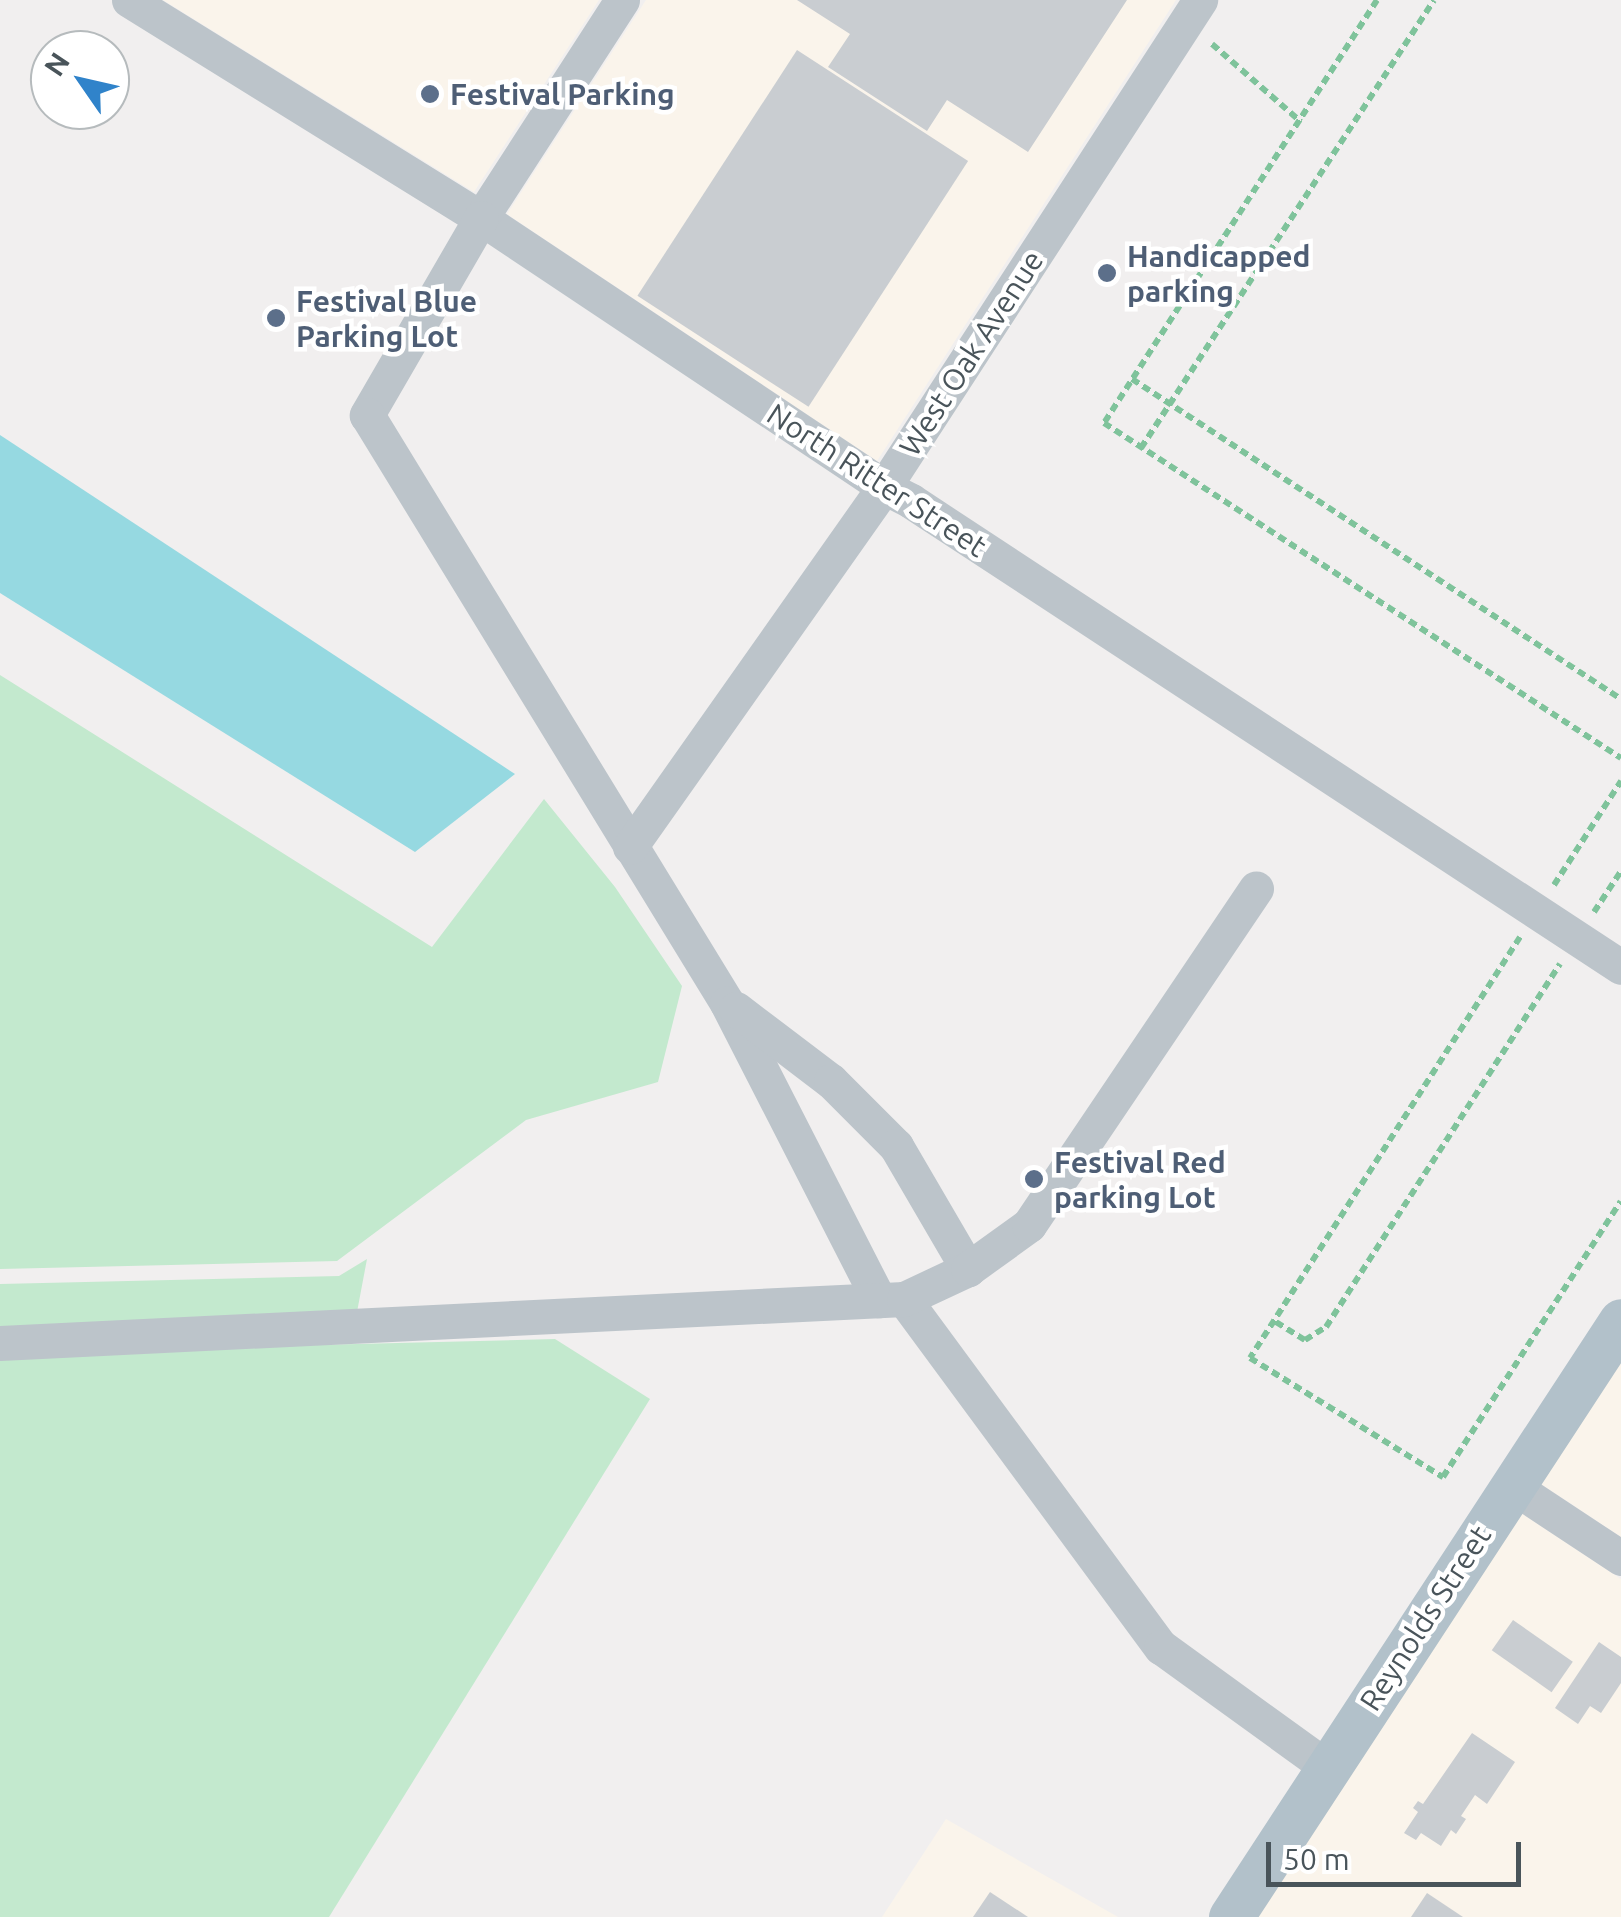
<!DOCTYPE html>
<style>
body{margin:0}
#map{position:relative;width:1621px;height:1917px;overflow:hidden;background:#f1efef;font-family:Ubuntu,sans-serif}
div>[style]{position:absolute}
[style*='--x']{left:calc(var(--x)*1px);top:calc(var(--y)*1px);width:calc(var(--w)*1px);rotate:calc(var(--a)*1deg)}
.commercial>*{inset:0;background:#faf4eb}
.green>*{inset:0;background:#c3e9ce}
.water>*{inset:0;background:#96d9e1}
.building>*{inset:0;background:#c9cdd1;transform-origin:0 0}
.path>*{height:6px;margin-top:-3px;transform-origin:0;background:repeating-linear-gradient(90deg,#7fc39b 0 8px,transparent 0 13px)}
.minor>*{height:35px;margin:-17.5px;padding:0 17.5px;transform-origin:17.5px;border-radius:17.5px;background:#bcc4ca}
.major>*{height:45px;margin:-22.5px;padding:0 22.5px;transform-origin:22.5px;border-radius:22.5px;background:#b2c1ca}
.dots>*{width:28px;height:28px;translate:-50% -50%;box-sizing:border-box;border:5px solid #fff;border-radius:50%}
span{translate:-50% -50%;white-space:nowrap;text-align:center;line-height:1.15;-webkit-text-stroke:9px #fff;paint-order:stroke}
.service-label{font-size:30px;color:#4e5e75;font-weight:700}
.left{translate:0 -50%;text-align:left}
.street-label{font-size:30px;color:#49545a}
.north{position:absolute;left:30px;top:30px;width:100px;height:100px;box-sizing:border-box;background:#fff;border:2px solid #b6bbbd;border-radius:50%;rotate:304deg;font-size:28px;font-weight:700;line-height:40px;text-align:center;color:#49545a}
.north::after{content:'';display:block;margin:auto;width:35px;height:45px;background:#3083ca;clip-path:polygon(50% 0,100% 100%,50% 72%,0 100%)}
.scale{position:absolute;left:1266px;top:1842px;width:255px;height:45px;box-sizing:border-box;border:5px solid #49545a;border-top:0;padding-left:12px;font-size:30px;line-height:35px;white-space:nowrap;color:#49545a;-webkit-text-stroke:8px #fff;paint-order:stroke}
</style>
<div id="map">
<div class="commercial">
<div style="clip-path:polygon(163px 0,599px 0,474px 192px)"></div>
<div style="clip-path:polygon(646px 0,1176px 0,877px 461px,507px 214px)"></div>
<div style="clip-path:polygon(1621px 1357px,1621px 1537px,1538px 1482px)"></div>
<div style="clip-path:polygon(1518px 1511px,1621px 1579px,1621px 1917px,1256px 1917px)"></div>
<div style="clip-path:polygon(946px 1819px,1118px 1917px,882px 1917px)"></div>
</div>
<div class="green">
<div style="clip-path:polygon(0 675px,432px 947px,544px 799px,615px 887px,682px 986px,658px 1082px,526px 1120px,337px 1261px,0 1269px)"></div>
<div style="clip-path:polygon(367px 1259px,354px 1328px,0 1338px,0 1284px,339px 1276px)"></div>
<div style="clip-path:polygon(555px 1339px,650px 1399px,329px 1917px,0 1917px,0 1353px)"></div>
</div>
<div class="water">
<div style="clip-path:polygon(0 435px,515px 774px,415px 852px,0 593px)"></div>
</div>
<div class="building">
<div style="clip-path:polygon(797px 0,1127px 0,1028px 152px,947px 100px,927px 131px,828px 67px,850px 34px)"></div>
<div style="left:797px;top:50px;width:204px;height:293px;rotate:33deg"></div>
<div style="left:1513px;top:1620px;width:73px;height:37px;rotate:35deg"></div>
<div style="clip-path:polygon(1599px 1642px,1621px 1657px,1621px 1683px,1601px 1713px,1590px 1706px,1578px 1724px,1555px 1708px)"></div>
<div style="clip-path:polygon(1472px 1733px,1515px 1762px,1487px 1804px,1475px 1795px,1461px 1816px,1466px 1819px,1456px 1834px,1451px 1830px,1441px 1846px,1421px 1833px,1416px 1840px,1404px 1833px,1418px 1812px,1413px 1808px,1418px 1801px,1423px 1804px)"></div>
<div style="clip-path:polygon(990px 1892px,1028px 1917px,973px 1917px)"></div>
<div style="clip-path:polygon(1427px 1893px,1463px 1917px,1411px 1917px)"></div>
</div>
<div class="path">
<div style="--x:1377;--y:0;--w:503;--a:122.84"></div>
<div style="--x:1104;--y:423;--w:616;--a:32.94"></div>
<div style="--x:1212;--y:44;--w:118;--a:41.2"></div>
<div style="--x:1132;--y:379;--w:584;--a:33.2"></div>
<div style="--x:1141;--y:448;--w:535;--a:-56.81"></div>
<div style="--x:1554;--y:885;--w:124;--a:-57.2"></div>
<div style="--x:1594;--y:912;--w:49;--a:-56.6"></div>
<div style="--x:1520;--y:937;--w:500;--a:122.67"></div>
<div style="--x:1250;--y:1358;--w:227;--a:31.7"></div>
<div style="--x:1443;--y:1477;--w:328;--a:-57.2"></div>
<div style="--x:1276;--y:1322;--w:34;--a:32"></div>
<div style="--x:1305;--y:1340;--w:25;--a:-32"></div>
<div style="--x:1326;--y:1327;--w:432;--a:-57.2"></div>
</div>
<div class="minor">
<div style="--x:129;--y:0;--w:414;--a:31.8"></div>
<div style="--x:481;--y:218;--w:485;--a:33.7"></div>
<div style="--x:884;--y:487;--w:30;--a:27"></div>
<div style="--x:911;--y:501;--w:849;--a:33.28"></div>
<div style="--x:622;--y:0;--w:260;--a:122.9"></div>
<div style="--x:481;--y:218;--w:228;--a:120.1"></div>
<div style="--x:367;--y:415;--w:689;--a:58.52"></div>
<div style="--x:727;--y:1003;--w:334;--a:62.9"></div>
<div style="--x:630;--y:847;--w:441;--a:-54.8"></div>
<div style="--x:884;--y:487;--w:581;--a:-57.02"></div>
<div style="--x:736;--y:1009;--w:119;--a:37.2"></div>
<div style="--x:831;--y:1081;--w:92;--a:45"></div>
<div style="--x:896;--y:1146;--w:143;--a:59.7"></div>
<div style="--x:904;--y:1299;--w:433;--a:53.6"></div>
<div style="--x:1161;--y:1647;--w:206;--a:35.9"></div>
<div style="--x:0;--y:1343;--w:905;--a:-2.79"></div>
<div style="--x:904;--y:1299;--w:71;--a:-25.1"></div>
<div style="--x:968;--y:1269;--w:75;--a:-35.8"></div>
<div style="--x:1029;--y:1225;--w:406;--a:-56"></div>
<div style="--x:1512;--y:1486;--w:131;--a:33.4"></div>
</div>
<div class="major">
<div style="--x:1231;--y:1917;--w:712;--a:-56.8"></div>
</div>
<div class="dots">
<div style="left:430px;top:94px;background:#5c6f8a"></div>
<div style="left:1107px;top:273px;background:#5c6f8a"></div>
<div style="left:276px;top:318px;background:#5c6f8a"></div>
<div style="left:1034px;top:1179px;background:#5c6f8a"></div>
</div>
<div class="service-label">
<span class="left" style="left:450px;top:94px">Festival Parking</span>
<span class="left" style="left:1127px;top:273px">Handicapped<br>parking</span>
<span class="left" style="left:296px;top:318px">Festival Blue<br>Parking Lot</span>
<span class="left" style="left:1054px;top:1179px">Festival Red<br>parking Lot</span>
</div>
<div class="street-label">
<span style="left:971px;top:353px;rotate:-57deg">West Oak Avenue</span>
<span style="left:877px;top:480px;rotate:33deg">North Ritter Street</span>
<span style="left:1425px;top:1618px;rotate:-57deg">Reynolds Street</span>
</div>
<div class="north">N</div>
<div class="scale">50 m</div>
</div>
